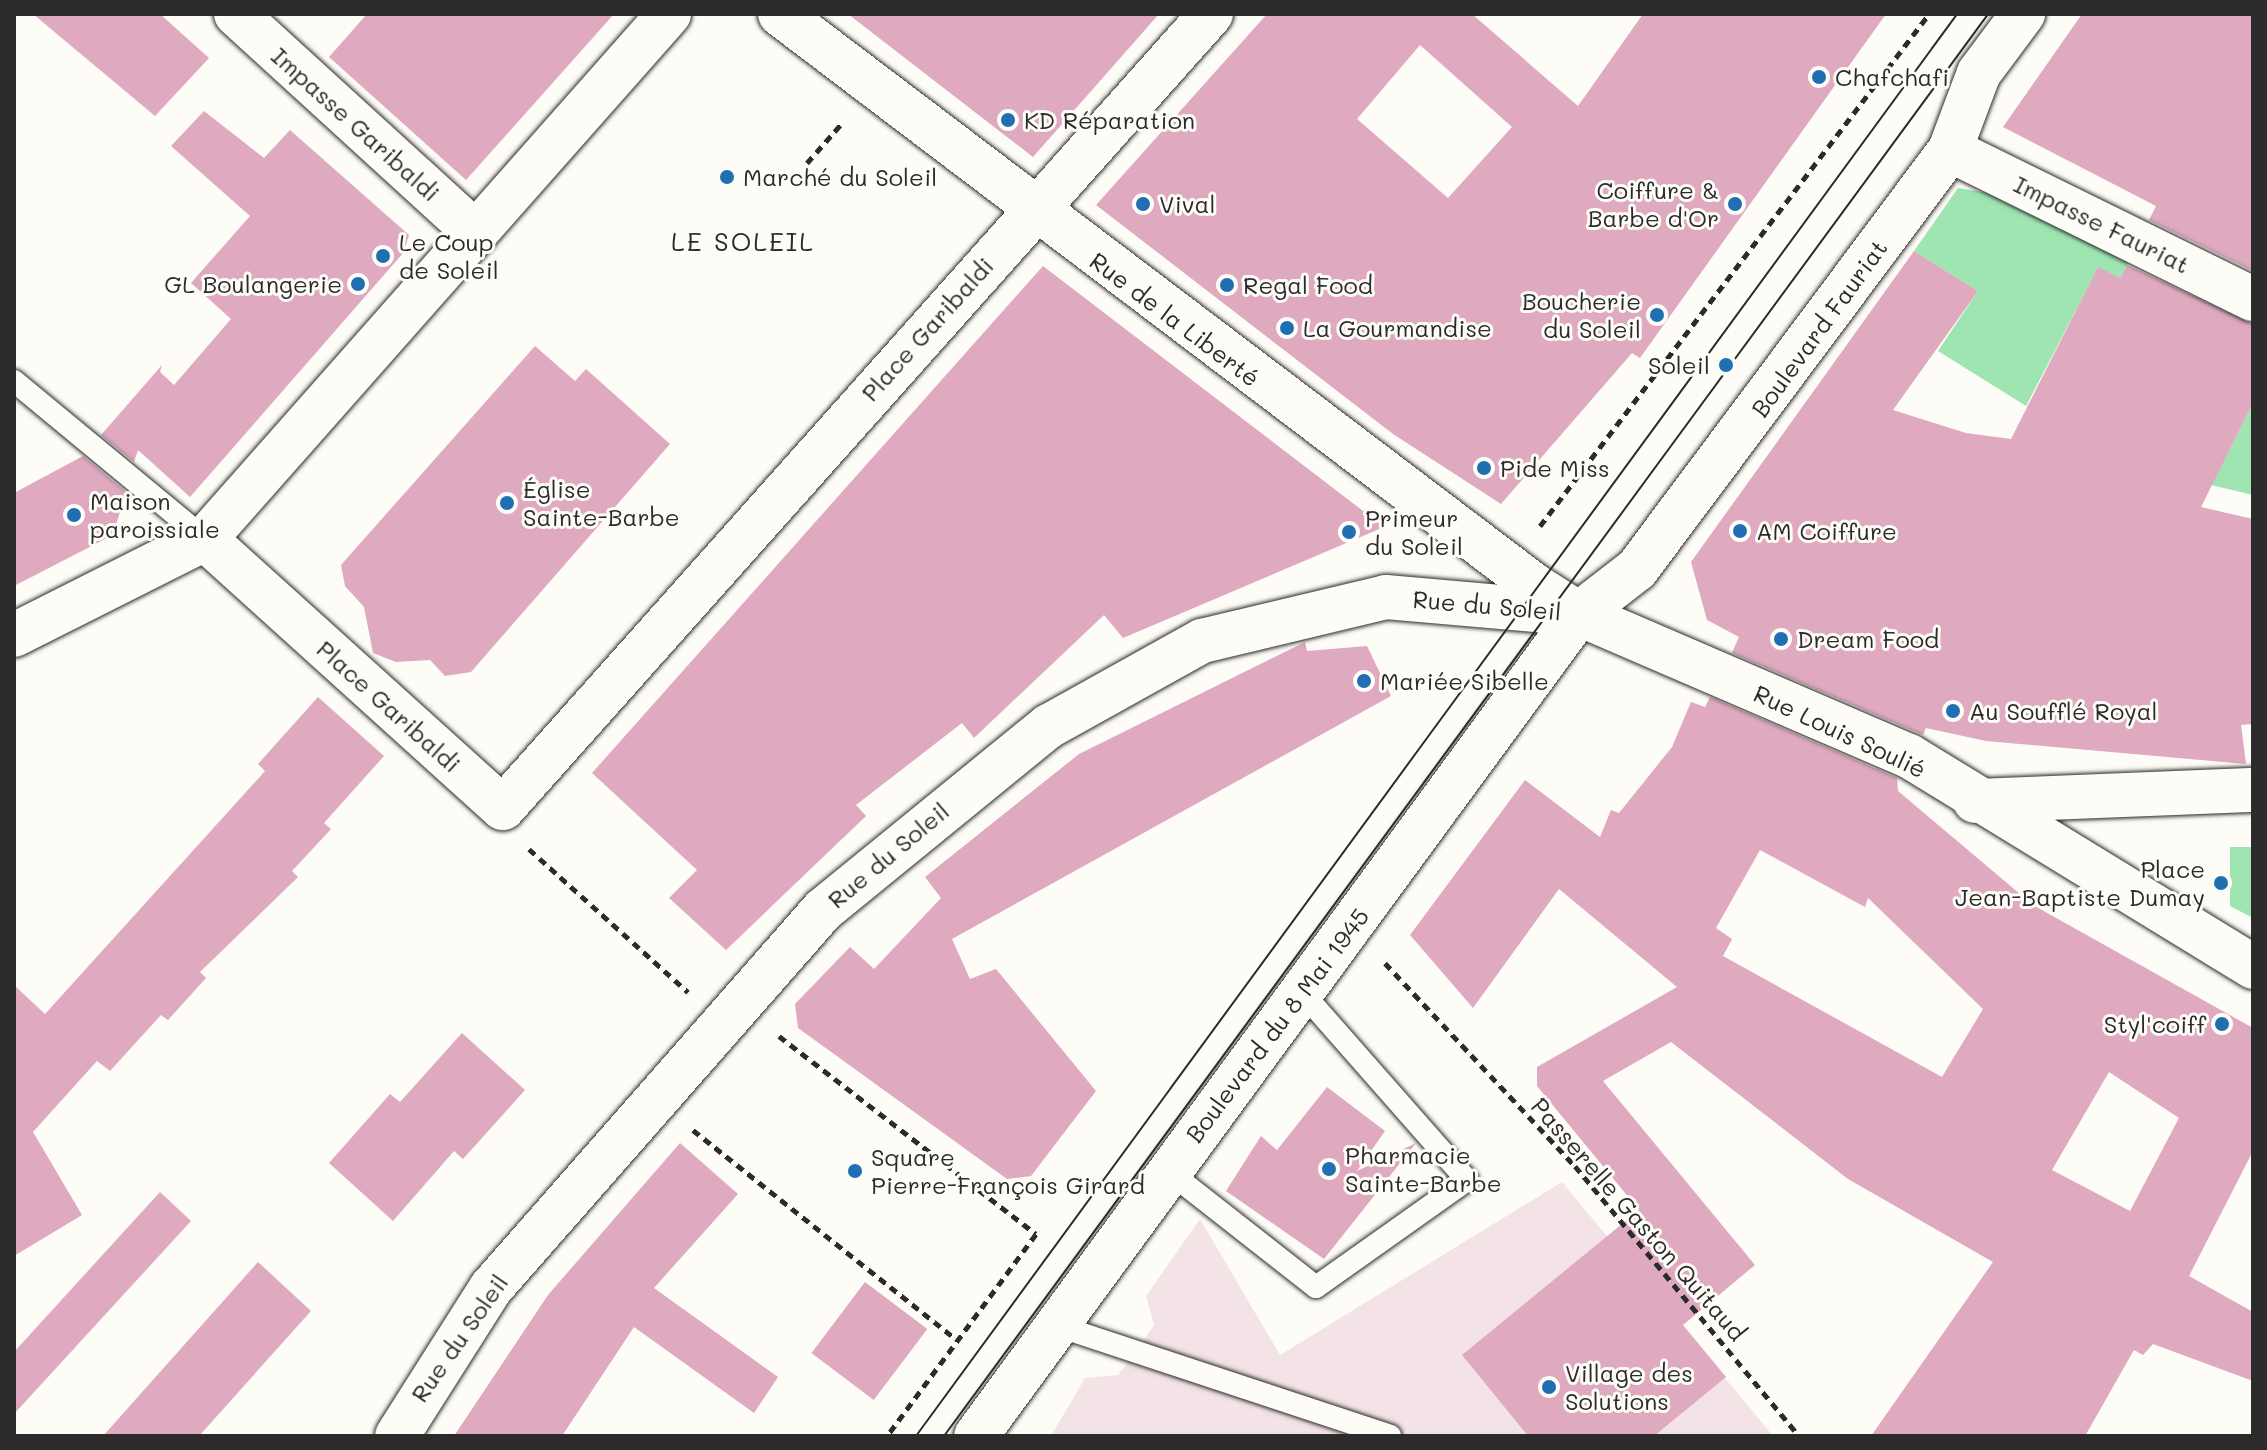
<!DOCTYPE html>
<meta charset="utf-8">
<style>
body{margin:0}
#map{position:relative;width:2267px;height:1450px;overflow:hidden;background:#fdfcf7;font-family:Mali,sans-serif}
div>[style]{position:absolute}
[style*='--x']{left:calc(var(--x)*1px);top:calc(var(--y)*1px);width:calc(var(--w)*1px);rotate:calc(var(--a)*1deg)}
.built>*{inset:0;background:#f4e3e6}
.green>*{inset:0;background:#9ee5b2}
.building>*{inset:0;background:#dfa9bf;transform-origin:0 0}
.path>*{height:5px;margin-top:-2.5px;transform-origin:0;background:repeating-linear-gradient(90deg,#2b2b2b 0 8px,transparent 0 14px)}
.roads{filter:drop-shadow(0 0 2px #2b2b2b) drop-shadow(0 0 2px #2b2b2b)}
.service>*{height:22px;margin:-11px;padding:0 11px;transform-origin:11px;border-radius:11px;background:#fdfcf7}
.minor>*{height:44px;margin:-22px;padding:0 22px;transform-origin:22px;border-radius:22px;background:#fdfcf7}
.secondary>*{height:44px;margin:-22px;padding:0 22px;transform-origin:22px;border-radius:22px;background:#fdfcf7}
.tram>*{height:2px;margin:-1px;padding:0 1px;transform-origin:1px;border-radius:1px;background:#2b2b2b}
.dots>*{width:22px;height:22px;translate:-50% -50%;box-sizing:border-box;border:4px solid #fdfcf7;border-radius:50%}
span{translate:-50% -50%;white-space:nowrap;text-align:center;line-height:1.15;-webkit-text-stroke:6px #fdfcf7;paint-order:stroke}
.poi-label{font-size:24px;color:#2b2b2b}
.left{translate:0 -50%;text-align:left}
.right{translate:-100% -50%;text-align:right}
.street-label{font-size:24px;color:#2b2b2b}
.neighbourhood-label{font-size:26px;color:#2b2b2b;letter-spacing:2px}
.frame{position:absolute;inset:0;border:16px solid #2b2b2b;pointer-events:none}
</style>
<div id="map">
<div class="built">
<div style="clip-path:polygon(1562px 1182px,1773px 1436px,1051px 1436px,1085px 1378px,1118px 1375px,1136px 1352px,1154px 1325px,1146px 1296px,1200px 1219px,1280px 1355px)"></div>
</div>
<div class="green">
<div style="clip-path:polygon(1958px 188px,1995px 194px,2128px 263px,2120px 278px,2098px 268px,2026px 406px,1938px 351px,1978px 291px,1914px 251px)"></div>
<div style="clip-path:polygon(2253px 403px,2253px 495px,2207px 484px,2229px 451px)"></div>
<div style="clip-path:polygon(2230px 847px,2253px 847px,2253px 918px,2230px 906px)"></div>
</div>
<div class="building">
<div style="clip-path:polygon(33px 14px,160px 14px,209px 58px,155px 116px)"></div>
<div style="clip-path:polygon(367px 14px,614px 14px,466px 180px,329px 57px)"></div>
<div style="clip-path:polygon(848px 14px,1159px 14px,1033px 157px)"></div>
<div style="clip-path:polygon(evenodd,1267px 14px,1472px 14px,1578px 106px,1643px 14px,1886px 14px,1640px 358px,1632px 353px,1501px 504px,1393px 434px,1096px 205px,1267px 14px,1420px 45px,1512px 127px,1448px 198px,1357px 119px,1420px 45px)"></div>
<div style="clip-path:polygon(2082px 14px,2253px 14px,2253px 271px,2149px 220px,2156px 206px,2003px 127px)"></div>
<div style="clip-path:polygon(204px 111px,264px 158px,290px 130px,409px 235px,404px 252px,190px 497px,138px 450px,134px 462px,101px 435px,162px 365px,160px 372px,174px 385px,231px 319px,191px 283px,250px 216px,171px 146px)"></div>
<div style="clip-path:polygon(1914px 251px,1978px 291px,1893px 410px,1966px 433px,2011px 439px,2098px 267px,2120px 278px,2127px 265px,2253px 324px,2253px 403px,2201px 507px,2253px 519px,2253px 724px,2241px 725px,2246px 764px,1986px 741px,1926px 728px,1923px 735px,1732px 653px,1739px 637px,1707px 620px,1691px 562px)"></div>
<div style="clip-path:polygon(1043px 266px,1384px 527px,1123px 638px,1104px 615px,974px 738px,962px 723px,856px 805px,866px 816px,726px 950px,669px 898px,697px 870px,592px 773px)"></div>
<div style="clip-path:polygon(535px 346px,575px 381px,586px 369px,670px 444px,471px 672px,445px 676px,430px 660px,396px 662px,373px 653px,364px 607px,345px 586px,341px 565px)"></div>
<div style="clip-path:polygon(83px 456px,126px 492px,113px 535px,14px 586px,14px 493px)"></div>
<div style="clip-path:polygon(1305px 642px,1307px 651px,1367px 646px,1391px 696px,952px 939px,970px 979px,996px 969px,1096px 1091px,1031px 1176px,1007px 1179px,798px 1028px,795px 1004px,850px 947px,874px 969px,941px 898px,925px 877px,1079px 754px)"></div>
<div style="clip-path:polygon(318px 697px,384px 756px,324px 823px,331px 829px,292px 871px,298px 877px,200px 972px,206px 978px,168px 1020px,161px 1015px,110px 1071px,97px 1061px,33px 1132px,82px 1215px,14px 1256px,14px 985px,45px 1014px,265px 771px,258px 764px)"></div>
<div style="clip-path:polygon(evenodd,1710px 697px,1897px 778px,1898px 791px,2033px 905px,2253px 1028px,2253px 1151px,2189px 1276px,2253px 1312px,2253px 1381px,2153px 1344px,2143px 1355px,2134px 1350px,2085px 1436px,1871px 1436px,1993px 1262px,1848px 1179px,1671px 1042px,1603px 1081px,1755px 1265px,1683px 1325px,1726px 1377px,1654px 1436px,1528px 1436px,1462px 1355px,1639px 1210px,1537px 1086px,1537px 1067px,1677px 987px,1559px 889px,1473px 1008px,1410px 935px,1525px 780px,1600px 837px,1611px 810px,1619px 813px,1672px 747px,1691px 702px,1705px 707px,1710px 697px,1760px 850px,1865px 907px,1868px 898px,1983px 1009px,1942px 1077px,1723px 956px,1732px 939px,1716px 928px,1760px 850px,1710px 697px,2109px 1072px,2179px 1118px,2130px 1211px,2052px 1170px,2109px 1072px)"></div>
<div style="clip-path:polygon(462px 1033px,525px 1090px,463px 1159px,454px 1151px,393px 1221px,329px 1163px,390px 1094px,400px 1102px)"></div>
<div style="clip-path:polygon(1327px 1087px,1385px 1131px,1357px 1171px,1416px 1143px,1324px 1259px,1226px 1191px,1261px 1136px,1277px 1150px)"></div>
<div style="clip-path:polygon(680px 1143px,738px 1194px,654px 1288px,778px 1377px,754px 1413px,634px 1327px,562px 1436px,454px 1436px,548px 1295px)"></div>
<div style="clip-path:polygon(160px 1192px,191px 1221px,14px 1414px,14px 1352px)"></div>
<div style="clip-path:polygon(258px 1262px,311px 1311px,199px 1436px,103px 1436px)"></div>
<div style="left:865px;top:1282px;width:78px;height:89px;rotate:37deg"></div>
</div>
<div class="path">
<div style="--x:807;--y:163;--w:55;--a:-48.7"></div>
<div style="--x:1540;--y:526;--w:643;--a:-52.77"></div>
<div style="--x:529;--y:849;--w:214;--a:42"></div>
<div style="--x:1385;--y:963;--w:278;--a:46.9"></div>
<div style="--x:1575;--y:1166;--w:351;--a:50.3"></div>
<div style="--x:779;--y:1036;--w:324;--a:37.6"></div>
<div style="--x:1036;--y:1234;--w:251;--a:126.4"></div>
<div style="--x:693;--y:1130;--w:336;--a:38.5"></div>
</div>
<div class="roads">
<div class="service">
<div style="--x:14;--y:381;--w:248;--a:39.6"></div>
<div style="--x:1168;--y:1171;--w:188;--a:38.1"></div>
<div style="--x:1316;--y:1287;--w:185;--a:-35.3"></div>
<div style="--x:1467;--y:1180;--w:250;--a:-131.3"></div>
<div style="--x:1055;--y:1325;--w:353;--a:18.3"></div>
</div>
<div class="minor">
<div style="--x:236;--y:14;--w:325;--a:42.4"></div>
<div style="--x:669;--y:14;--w:701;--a:131.47"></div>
<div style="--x:205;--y:539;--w:401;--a:42.1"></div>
<div style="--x:503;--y:808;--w:1064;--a:-48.28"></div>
<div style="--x:1950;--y:150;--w:338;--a:26.2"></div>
<div style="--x:14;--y:635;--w:214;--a:-26.7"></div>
<div style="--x:1975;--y:801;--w:278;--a:-2.3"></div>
<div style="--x:397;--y:1436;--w:175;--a:-57.6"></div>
<div style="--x:491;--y:1288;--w:503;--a:-48.71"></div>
<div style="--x:823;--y:910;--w:291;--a:-39.2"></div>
<div style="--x:1049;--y:726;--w:175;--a:-29.1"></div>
<div style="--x:1202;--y:641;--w:189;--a:-13.4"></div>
<div style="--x:1386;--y:597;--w:194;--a:5"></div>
<div style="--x:1579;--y:614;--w:73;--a:-37.8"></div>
<div style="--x:1637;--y:569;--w:523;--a:-53.24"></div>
<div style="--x:1950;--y:150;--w:82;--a:-69.4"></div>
<div style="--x:1979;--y:73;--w:74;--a:-53.3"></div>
</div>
<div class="secondary">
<div style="--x:780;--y:14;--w:947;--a:37.15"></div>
<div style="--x:1535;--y:586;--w:52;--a:32.5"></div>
<div style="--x:1579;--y:614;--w:359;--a:23.3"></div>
<div style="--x:1909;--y:756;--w:404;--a:31.5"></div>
<div style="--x:976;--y:1436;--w:1019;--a:-53.74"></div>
</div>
</div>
<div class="tram">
<div style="--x:916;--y:1436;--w:1762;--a:-53.79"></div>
<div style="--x:944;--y:1436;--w:1764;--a:-53.71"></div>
</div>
<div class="dots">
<div style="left:1819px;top:77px;background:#1f6fb2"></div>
<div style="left:1008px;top:120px;background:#1f6fb2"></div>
<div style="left:727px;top:177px;background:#1f6fb2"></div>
<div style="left:1143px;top:204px;background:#1f6fb2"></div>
<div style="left:1735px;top:204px;background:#1f6fb2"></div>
<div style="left:383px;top:256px;background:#1f6fb2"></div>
<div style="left:358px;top:284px;background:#1f6fb2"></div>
<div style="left:1227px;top:285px;background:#1f6fb2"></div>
<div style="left:1657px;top:315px;background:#1f6fb2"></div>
<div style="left:1287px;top:328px;background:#1f6fb2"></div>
<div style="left:1726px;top:365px;background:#1f6fb2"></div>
<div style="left:1484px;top:468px;background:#1f6fb2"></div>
<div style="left:507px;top:503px;background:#1f6fb2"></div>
<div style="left:74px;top:515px;background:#1f6fb2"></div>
<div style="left:1740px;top:531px;background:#1f6fb2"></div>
<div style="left:1349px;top:532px;background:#1f6fb2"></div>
<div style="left:1781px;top:639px;background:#1f6fb2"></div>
<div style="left:1364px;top:681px;background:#1f6fb2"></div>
<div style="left:1953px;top:711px;background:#1f6fb2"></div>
<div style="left:2221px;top:883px;background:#1f6fb2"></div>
<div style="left:2222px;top:1024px;background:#1f6fb2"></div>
<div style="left:1329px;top:1169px;background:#1f6fb2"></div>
<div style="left:855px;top:1171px;background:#1f6fb2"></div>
<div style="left:1549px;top:1387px;background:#1f6fb2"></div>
</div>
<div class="poi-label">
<span class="left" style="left:1835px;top:77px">Chafchafi</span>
<span class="left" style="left:1024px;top:120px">KD Réparation</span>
<span class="left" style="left:743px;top:177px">Marché du Soleil</span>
<span class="right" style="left:1719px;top:204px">Coiffure &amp;<br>Barbe d'Or</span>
<span class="left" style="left:1159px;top:204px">Vival</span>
<span class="left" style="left:399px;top:256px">Le Coup<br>de Soleil</span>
<span class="right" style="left:342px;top:284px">GL Boulangerie</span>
<span class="left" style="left:1243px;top:285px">Regal Food</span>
<span class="right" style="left:1641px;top:315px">Boucherie<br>du Soleil</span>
<span class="left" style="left:1303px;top:328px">La Gourmandise</span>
<span class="right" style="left:1710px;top:365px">Soleil</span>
<span class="left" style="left:1500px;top:468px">Pide Miss</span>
<span class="left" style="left:523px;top:503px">Église<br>Sainte-Barbe</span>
<span class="left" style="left:90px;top:515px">Maison<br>paroissiale</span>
<span class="left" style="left:1365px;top:532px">Primeur<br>du Soleil</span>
<span class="left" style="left:1756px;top:531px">AM Coiffure</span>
<span class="left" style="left:1797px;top:639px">Dream Food</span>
<span class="left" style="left:1380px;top:681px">Mariée Sibelle</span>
<span class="left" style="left:1969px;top:711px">Au Soufflé Royal</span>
<span class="right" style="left:2205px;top:883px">Place<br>Jean-Baptiste Dumay</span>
<span class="right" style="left:2206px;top:1024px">Styl'coiff</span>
<span class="left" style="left:1345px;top:1169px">Pharmacie<br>Sainte-Barbe</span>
<span class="left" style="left:871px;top:1171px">Square<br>Pierre-François Girard</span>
<span class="left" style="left:1565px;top:1387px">Village des<br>Solutions</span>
</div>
<div class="street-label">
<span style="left:356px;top:124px;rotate:42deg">Impasse Garibaldi</span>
<span style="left:2102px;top:224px;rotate:26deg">Impasse Fauriat</span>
<span style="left:1175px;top:319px;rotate:37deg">Rue de la Liberté</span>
<span style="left:1819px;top:328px;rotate:-54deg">Boulevard Fauriat</span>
<span style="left:927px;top:329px;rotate:-48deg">Place Garibaldi</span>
<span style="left:1487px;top:605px;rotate:5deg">Rue du Soleil</span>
<span style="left:389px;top:706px;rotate:42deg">Place Garibaldi</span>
<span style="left:1840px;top:731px;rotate:25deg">Rue Louis Soulié</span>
<span style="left:888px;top:855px;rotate:-40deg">Rue du Soleil</span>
<span style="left:1277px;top:1025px;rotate:-53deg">Boulevard du 8 Mai 1945</span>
<span style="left:1639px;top:1219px;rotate:49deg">Passerelle Gaston Quitaud</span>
<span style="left:459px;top:1338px;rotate:-55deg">Rue du Soleil</span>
</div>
<div class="neighbourhood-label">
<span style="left:743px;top:242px">LE SOLEIL</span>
</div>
<div class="frame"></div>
</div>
